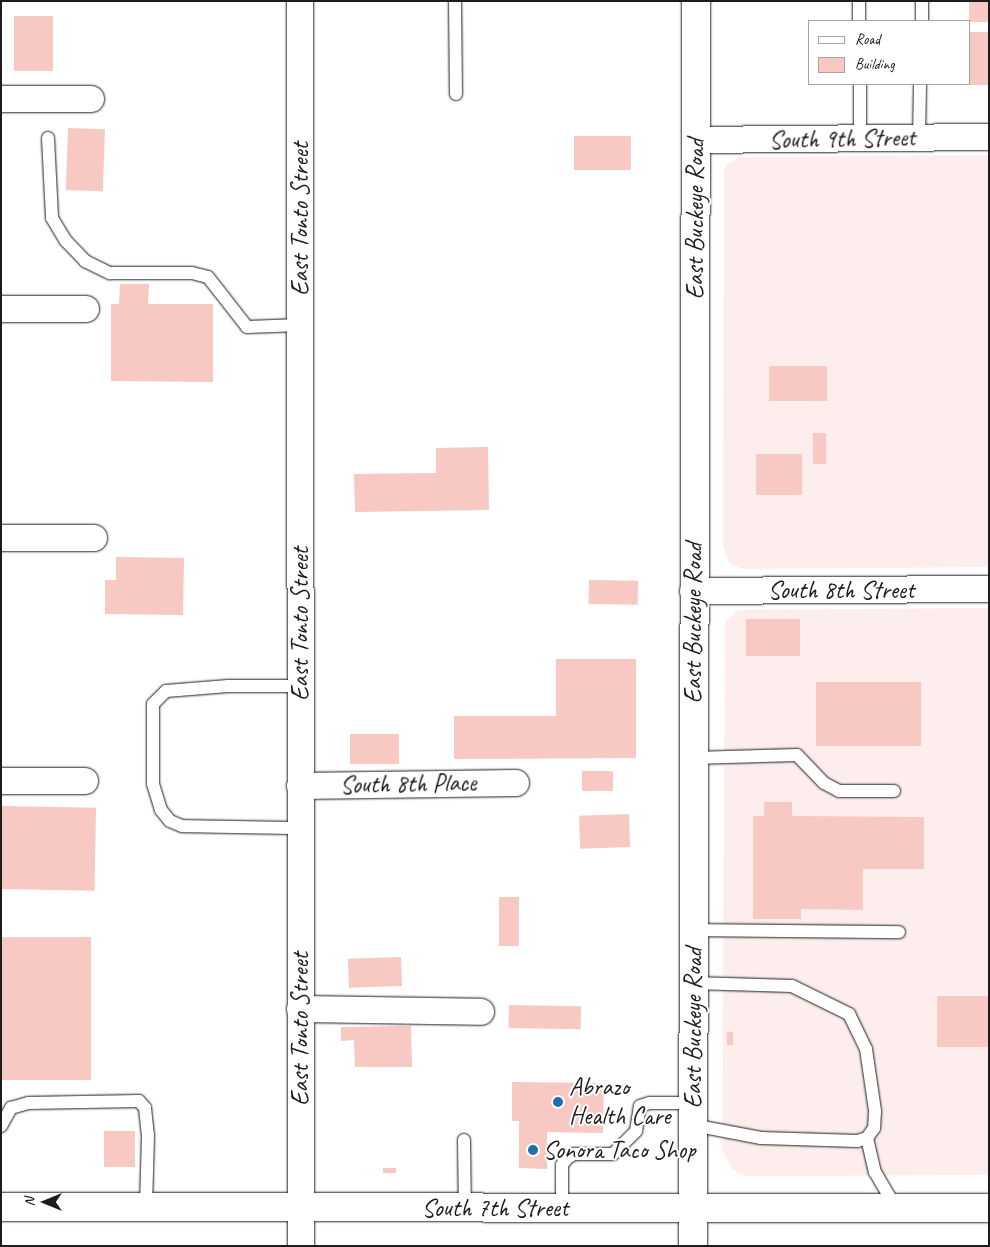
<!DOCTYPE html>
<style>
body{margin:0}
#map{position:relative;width:990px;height:1247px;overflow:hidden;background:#fff;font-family:Caveat,sans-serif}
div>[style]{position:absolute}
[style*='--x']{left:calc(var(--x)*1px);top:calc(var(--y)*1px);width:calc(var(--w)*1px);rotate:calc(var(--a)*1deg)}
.built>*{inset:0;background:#fdeeed}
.building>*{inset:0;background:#f8c8c2;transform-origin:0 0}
.roads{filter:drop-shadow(0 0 1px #1c1c1c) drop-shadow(0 0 1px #1c1c1c)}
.lane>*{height:12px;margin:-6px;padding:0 6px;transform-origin:6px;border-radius:6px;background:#fff}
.street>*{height:26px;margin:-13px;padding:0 13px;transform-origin:13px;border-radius:13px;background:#fff}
.secondary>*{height:28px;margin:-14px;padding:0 14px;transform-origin:14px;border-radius:14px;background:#fff}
.primary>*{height:28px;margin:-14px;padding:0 14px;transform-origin:14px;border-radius:14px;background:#fff}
.dots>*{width:14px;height:14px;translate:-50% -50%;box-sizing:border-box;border:2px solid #fff;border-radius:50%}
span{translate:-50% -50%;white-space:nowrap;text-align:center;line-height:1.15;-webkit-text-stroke:4px #fff;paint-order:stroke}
.street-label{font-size:25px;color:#1c1c1c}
.poi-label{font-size:25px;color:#1c1c1c}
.left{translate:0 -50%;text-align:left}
.frame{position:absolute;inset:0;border:2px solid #1c1c1c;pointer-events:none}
.legend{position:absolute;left:808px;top:20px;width:162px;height:65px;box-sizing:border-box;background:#fff;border:1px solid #a4a4a4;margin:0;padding:6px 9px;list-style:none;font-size:15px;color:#1c1c1c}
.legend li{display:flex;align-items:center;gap:10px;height:25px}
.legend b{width:25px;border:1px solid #a4a4a4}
.north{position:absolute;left:20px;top:1177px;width:50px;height:50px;-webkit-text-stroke:4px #fff;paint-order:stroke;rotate:270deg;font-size:14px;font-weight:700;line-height:20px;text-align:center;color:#1c1c1c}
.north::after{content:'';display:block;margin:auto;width:18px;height:22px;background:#1c1c1c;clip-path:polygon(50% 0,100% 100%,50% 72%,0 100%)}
</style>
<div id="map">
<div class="built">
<div style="clip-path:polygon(989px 155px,989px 567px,744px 569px,730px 564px,723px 546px,724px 172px,726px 165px,739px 157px)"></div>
<div style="clip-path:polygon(989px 608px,989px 1175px,748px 1176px,738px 1173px,731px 1168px,722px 1149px,725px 622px,738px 610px)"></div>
</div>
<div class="building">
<div style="left:969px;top:1px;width:20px;height:21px"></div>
<div style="left:53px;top:16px;width:55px;height:39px;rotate:90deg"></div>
<div style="left:970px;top:32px;width:19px;height:53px"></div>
<div style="left:68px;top:128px;width:37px;height:62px;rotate:2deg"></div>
<div style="left:574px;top:136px;width:57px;height:34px"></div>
<div style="clip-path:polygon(120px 284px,149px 284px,148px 304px,213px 304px,213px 382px,111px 381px,111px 304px,119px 304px)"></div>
<div style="left:769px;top:366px;width:58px;height:35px"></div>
<div style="left:813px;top:433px;width:13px;height:31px"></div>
<div style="clip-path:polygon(488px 447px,489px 510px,355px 512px,354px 474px,436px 473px,436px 448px)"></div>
<div style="left:756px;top:454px;width:46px;height:41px"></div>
<div style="clip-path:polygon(116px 557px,184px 558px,183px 615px,105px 614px,105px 580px,116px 580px)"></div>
<div style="left:589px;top:580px;width:49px;height:24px;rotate:1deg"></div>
<div style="left:746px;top:619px;width:54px;height:37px"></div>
<div style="clip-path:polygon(556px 659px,636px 659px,636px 758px,454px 759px,454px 716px,556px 716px)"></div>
<div style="left:816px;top:682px;width:105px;height:64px"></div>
<div style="left:350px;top:734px;width:49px;height:30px"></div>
<div style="left:613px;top:771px;width:20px;height:31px;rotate:90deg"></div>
<div style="clip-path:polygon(764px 802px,792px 802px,792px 816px,924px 817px,924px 869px,863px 869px,863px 910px,801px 909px,801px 919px,753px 919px,753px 816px,764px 816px)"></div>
<div style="left:1px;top:806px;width:95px;height:83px;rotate:1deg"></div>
<div style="left:629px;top:814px;width:33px;height:50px;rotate:88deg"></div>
<div style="left:499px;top:897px;width:20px;height:49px"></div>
<div style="left:1px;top:937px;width:90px;height:143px"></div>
<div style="left:401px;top:957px;width:29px;height:53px;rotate:88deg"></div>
<div style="left:937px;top:996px;width:52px;height:51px"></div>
<div style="left:509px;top:1005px;width:72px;height:23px;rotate:1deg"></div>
<div style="clip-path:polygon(411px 1026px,412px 1067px,355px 1067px,354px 1040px,341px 1041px,341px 1027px)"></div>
<div style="left:727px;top:1032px;width:6px;height:13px"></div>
<div style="clip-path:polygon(512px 1082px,604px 1083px,603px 1133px,547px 1132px,547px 1169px,519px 1168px,519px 1121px,512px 1121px)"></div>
<div style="left:104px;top:1131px;width:31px;height:36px"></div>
<div style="left:383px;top:1168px;width:13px;height:5px"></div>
</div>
<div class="roads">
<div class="lane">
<div style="--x:455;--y:1;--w:93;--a:89.4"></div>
<div style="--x:859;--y:1;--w:20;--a:90"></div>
<div style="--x:922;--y:21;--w:20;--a:-90"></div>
<div style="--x:860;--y:84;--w:55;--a:90"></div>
<div style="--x:48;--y:138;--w:80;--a:87.1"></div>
<div style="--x:52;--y:218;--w:27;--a:59"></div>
<div style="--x:66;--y:241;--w:28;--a:46"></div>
<div style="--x:85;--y:261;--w:28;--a:26"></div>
<div style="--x:110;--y:273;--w:82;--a:0"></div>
<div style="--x:192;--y:273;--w:16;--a:14"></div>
<div style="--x:208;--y:277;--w:63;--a:52"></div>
<div style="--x:247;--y:327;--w:53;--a:-2.2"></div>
<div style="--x:919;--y:138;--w:54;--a:-88.9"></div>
<div style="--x:300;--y:686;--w:72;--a:180"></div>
<div style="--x:228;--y:686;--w:62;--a:175.4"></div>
<div style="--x:166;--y:691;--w:18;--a:135"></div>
<div style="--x:153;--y:704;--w:80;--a:90"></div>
<div style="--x:153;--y:784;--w:27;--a:73"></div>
<div style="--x:161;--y:810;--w:14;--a:51"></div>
<div style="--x:170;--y:821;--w:13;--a:23"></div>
<div style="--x:182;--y:826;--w:118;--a:1"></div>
<div style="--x:693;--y:758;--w:104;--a:-1.7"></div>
<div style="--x:797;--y:755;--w:39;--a:46"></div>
<div style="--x:824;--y:783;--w:17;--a:28"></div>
<div style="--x:839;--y:791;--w:55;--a:0"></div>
<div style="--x:693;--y:930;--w:206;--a:0.6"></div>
<div style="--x:693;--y:983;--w:99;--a:1.7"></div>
<div style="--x:792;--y:986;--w:64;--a:26.2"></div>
<div style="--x:849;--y:1014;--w:39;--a:64"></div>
<div style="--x:866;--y:1049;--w:63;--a:81.7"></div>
<div style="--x:875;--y:1111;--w:17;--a:93"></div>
<div style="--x:874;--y:1128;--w:12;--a:125"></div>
<div style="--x:867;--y:1138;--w:10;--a:163"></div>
<div style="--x:857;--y:1141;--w:96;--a:-178.2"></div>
<div style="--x:761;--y:1138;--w:69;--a:-169.2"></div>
<div style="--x:1;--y:1126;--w:21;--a:-61"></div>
<div style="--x:11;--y:1108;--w:18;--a:-16"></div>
<div style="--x:28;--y:1103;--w:111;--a:-1"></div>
<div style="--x:139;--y:1101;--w:9;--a:49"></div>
<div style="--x:145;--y:1108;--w:27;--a:84"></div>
<div style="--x:148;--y:1135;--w:73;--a:91.6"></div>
<div style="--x:867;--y:1138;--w:35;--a:77"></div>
<div style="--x:875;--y:1172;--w:42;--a:59.7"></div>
<div style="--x:464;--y:1140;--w:68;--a:89.2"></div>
<div style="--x:562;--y:1208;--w:43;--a:-90"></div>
<div style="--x:562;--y:1165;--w:9;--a:-54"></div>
<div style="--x:567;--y:1158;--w:8;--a:-30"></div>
<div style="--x:574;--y:1154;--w:39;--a:0"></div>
<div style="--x:613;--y:1154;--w:33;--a:-45"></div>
<div style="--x:636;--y:1131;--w:25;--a:-81"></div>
<div style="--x:640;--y:1106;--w:10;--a:-17"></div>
<div style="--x:650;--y:1103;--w:43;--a:0"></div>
</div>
<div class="street">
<div style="--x:300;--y:1;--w:1245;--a:89.95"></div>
<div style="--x:1;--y:99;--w:90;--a:0"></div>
<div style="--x:696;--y:140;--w:293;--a:-0.6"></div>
<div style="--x:1;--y:309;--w:85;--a:0"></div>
<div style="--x:1;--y:538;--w:93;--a:0"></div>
<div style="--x:693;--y:591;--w:296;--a:-0.4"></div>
<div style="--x:1;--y:781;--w:84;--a:0"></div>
<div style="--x:300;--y:786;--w:216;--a:-0.8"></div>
<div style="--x:300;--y:1009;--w:181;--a:0.9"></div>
</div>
<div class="secondary">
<div style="--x:693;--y:1246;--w:1245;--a:-89.86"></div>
</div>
<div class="primary">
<div style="--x:1;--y:1207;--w:988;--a:0.06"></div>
</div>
</div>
<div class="dots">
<div style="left:558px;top:1102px;background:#1f6fb2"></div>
<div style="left:533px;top:1150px;background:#1f6fb2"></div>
</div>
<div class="street-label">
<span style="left:842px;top:139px;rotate:-1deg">South 9th Street</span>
<span style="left:300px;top:219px;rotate:-90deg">East Tonto Street</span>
<span style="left:695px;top:219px;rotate:-90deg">East Buckeye Road</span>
<span style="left:841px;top:590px">South 8th Street</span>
<span style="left:693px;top:623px;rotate:-90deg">East Buckeye Road</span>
<span style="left:300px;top:624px;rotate:-90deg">East Tonto Street</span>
<span style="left:408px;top:784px;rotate:-1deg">South 8th Place</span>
<span style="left:693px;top:1028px;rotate:-90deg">East Buckeye Road</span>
<span style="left:300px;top:1029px;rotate:-90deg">East Tonto Street</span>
<span style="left:495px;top:1208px">South 7th Street</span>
</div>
<div class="poi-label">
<span class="left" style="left:569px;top:1102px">Abrazo<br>Health Care</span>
<span class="left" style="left:543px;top:1150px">Sonora Taco Shop</span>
</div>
<div class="frame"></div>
<ul class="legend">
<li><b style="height:6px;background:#fff"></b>Road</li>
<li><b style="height:14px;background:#f8c8c2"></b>Building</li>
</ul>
<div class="north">N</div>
</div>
